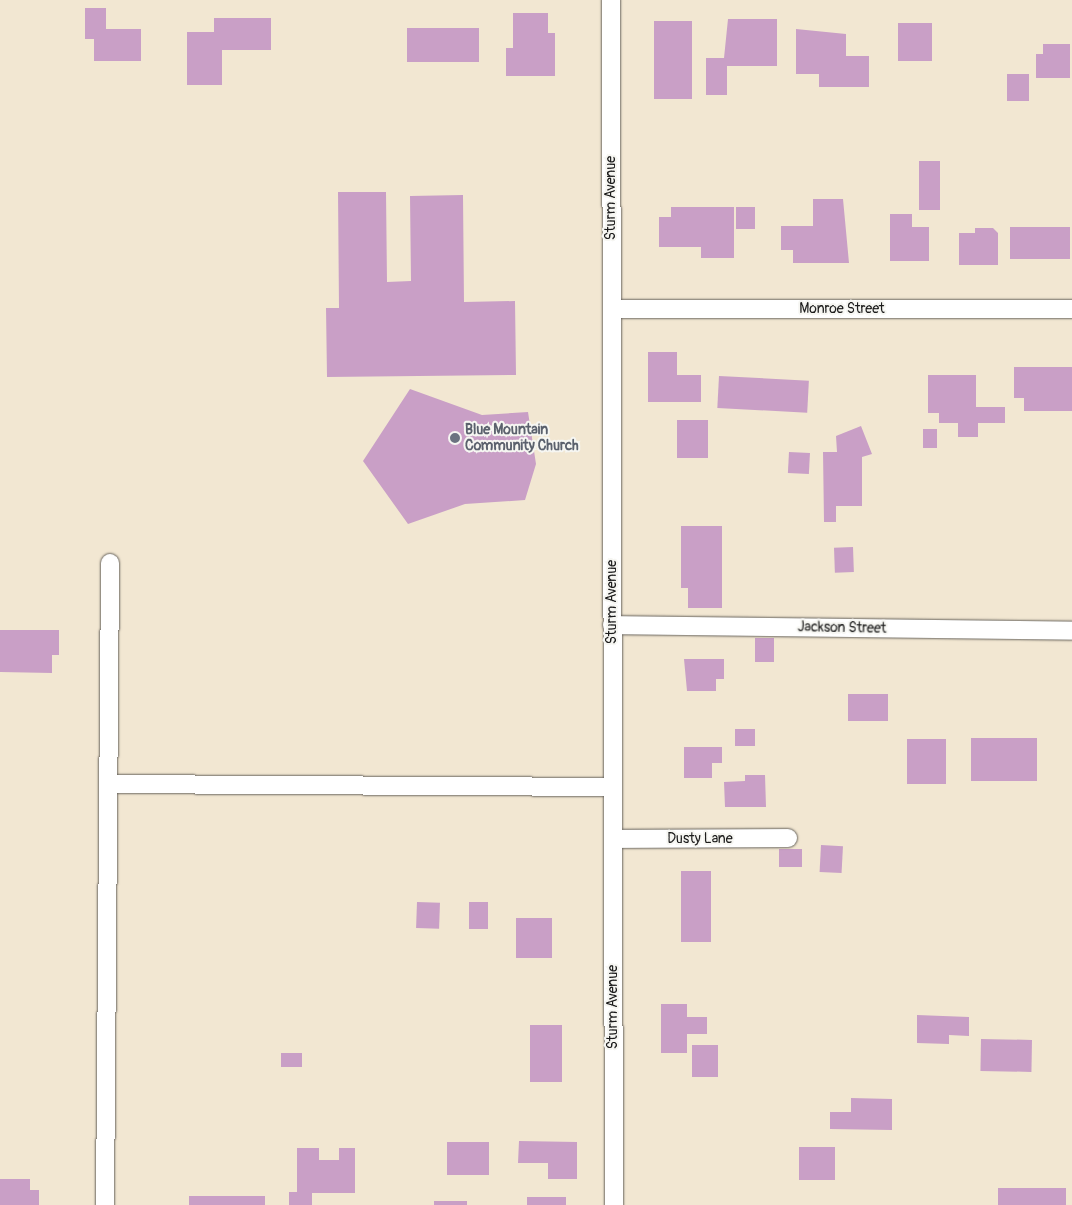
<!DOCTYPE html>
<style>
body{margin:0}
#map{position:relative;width:1072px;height:1205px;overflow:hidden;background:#f2e7d2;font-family:Pangolin,sans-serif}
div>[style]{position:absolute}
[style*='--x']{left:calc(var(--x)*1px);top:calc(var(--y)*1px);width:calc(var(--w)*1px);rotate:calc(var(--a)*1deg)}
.building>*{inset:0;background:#c99fc6;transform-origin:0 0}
.roads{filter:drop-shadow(0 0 1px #67635c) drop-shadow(0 0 1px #67635c)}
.street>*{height:18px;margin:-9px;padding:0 9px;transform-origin:9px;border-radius:9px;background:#fff}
.dots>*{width:14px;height:14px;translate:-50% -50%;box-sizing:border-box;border:2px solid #f6f6f2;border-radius:50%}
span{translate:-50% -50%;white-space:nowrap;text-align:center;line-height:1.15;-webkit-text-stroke:4px #f6f6f2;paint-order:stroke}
.street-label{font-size:14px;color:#1c1c1c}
.worship-label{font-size:14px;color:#5b616d;font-weight:700}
.left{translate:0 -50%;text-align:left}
</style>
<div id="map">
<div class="building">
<div style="clip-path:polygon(85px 8px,106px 8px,106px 29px,141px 29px,141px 61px,94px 61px,94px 39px,85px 39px)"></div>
<div style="clip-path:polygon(513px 13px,548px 13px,548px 33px,555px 33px,555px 76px,506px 76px,506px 48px,513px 48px)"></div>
<div style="clip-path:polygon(214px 18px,271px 18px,271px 50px,222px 50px,222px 85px,187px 85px,187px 32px,214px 32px)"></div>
<div style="clip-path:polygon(728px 19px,777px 19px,777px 66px,727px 66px,727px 95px,706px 95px,706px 58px,724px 58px)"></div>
<div style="left:654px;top:21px;width:38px;height:78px"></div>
<div style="left:898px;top:23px;width:34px;height:38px"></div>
<div style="left:407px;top:28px;width:72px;height:34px"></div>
<div style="clip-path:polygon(796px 29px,846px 34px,846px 56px,869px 56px,869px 87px,819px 87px,819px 74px,796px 74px)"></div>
<div style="clip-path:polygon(1043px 44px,1070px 44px,1070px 78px,1036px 78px,1036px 54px,1043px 54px)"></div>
<div style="left:1029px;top:74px;width:27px;height:22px;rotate:90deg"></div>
<div style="left:919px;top:161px;width:21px;height:49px"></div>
<div style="clip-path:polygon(338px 192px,386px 192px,387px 282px,411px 281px,410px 196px,463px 195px,464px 302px,515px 301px,516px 375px,327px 377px,326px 308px,339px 308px)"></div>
<div style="clip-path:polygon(813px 199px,843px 199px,849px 263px,793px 263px,793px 250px,781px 250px,781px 226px,813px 226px)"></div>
<div style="clip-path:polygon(671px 207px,734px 207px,734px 258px,701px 258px,701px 247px,659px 247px,659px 217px,671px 217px)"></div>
<div style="left:736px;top:207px;width:19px;height:22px"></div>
<div style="clip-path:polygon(890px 214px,912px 214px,912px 227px,929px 227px,929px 261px,890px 261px)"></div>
<div style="left:1010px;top:227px;width:60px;height:32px"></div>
<div style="clip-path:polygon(975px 228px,993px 228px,998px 233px,998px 265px,959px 265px,959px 233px,975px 233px)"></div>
<div style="clip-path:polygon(648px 352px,677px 352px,677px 375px,701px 375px,701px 402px,648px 402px)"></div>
<div style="clip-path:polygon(1014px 367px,1072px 367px,1072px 411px,1024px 411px,1024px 398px,1014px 398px)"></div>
<div style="clip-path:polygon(928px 375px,976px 375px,976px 407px,1005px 407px,1005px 423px,978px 423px,978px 437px,958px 437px,958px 423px,939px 423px,939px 413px,928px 413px)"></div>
<div style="left:719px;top:376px;width:90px;height:32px;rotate:3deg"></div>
<div style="clip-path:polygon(410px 389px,482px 415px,528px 412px,536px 464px,525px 500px,465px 504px,408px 524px,363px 461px)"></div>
<div style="left:677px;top:420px;width:31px;height:38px"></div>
<div style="clip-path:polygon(861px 426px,872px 454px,862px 457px,862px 506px,836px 506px,836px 522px,824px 522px,823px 452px,837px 452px,836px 436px)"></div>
<div style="left:923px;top:429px;width:14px;height:19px"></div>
<div style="left:789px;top:452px;width:21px;height:21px;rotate:3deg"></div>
<div style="clip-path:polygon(681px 526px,722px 526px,722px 608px,688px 608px,688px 588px,681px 588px)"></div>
<div style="left:853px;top:547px;width:25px;height:19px;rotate:88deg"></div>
<div style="clip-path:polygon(0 630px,59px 630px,59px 655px,52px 655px,52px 673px,0 672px)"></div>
<div style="left:755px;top:638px;width:19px;height:24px"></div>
<div style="clip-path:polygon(684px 659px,724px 659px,724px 679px,716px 679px,716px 691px,687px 691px)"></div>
<div style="left:848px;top:694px;width:40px;height:27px"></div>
<div style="left:735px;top:729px;width:20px;height:17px"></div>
<div style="left:971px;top:738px;width:66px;height:43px"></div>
<div style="left:907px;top:739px;width:39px;height:45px"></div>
<div style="clip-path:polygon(684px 747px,722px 747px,722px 763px,712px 763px,712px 778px,684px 778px)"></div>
<div style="clip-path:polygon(745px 775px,765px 775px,766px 807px,725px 807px,724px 782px,745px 781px)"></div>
<div style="left:821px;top:845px;width:22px;height:27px;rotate:3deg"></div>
<div style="left:779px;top:849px;width:23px;height:18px"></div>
<div style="left:681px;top:871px;width:30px;height:71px"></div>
<div style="left:417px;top:902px;width:23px;height:26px;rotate:2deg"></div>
<div style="left:469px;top:902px;width:19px;height:27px"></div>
<div style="left:516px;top:918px;width:36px;height:40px"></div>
<div style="clip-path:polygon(661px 1004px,687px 1004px,687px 1017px,707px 1017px,707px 1034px,687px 1034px,687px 1053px,661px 1053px)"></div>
<div style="clip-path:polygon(917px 1015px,969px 1017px,969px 1036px,949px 1035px,949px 1044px,917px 1043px)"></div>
<div style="left:530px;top:1025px;width:32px;height:57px"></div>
<div style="left:981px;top:1039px;width:51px;height:32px;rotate:1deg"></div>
<div style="left:718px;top:1045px;width:32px;height:26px;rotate:90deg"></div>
<div style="left:281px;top:1053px;width:21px;height:14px"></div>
<div style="clip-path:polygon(851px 1098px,892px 1099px,892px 1130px,830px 1129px,830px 1112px,851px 1112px)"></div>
<div style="clip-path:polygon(519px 1141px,577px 1142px,577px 1179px,548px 1179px,548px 1163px,518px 1163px)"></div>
<div style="left:447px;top:1142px;width:42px;height:33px"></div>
<div style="left:799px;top:1147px;width:36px;height:33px"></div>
<div style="clip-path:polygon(297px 1148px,319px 1148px,319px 1160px,339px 1160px,339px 1148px,355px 1148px,355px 1193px,312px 1193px,312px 1205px,289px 1205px,289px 1192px,297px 1192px)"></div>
<div style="clip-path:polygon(0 1179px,30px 1179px,30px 1190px,39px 1190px,39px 1205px,0 1205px)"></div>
<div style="left:998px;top:1188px;width:68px;height:17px"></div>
<div style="left:265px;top:1196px;width:9px;height:76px;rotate:90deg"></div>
<div style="left:527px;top:1197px;width:39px;height:8px"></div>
<div style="left:434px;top:1201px;width:33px;height:4px"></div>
</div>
<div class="roads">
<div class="street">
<div style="--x:611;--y:0;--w:1205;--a:89.86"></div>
<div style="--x:612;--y:309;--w:460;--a:0"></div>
<div style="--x:612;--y:625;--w:460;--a:0.7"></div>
<div style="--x:109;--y:784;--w:504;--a:0.34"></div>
<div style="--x:613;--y:839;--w:175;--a:-0.3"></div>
<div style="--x:105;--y:1205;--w:642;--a:-89.55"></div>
</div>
</div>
<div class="dots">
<div style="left:455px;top:438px;background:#6b7280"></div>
</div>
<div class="street-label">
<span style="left:611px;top:198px;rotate:-90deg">Sturm Avenue</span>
<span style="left:842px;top:309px">Monroe Street</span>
<span style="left:612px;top:602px;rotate:-90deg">Sturm Avenue</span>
<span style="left:842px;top:628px;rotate:1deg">Jackson Street</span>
<span style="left:700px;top:839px">Dusty Lane</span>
<span style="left:613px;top:1007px;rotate:-90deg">Sturm Avenue</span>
</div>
<div class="worship-label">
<span class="left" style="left:465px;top:438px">Blue Mountain<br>Community Church</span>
</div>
</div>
